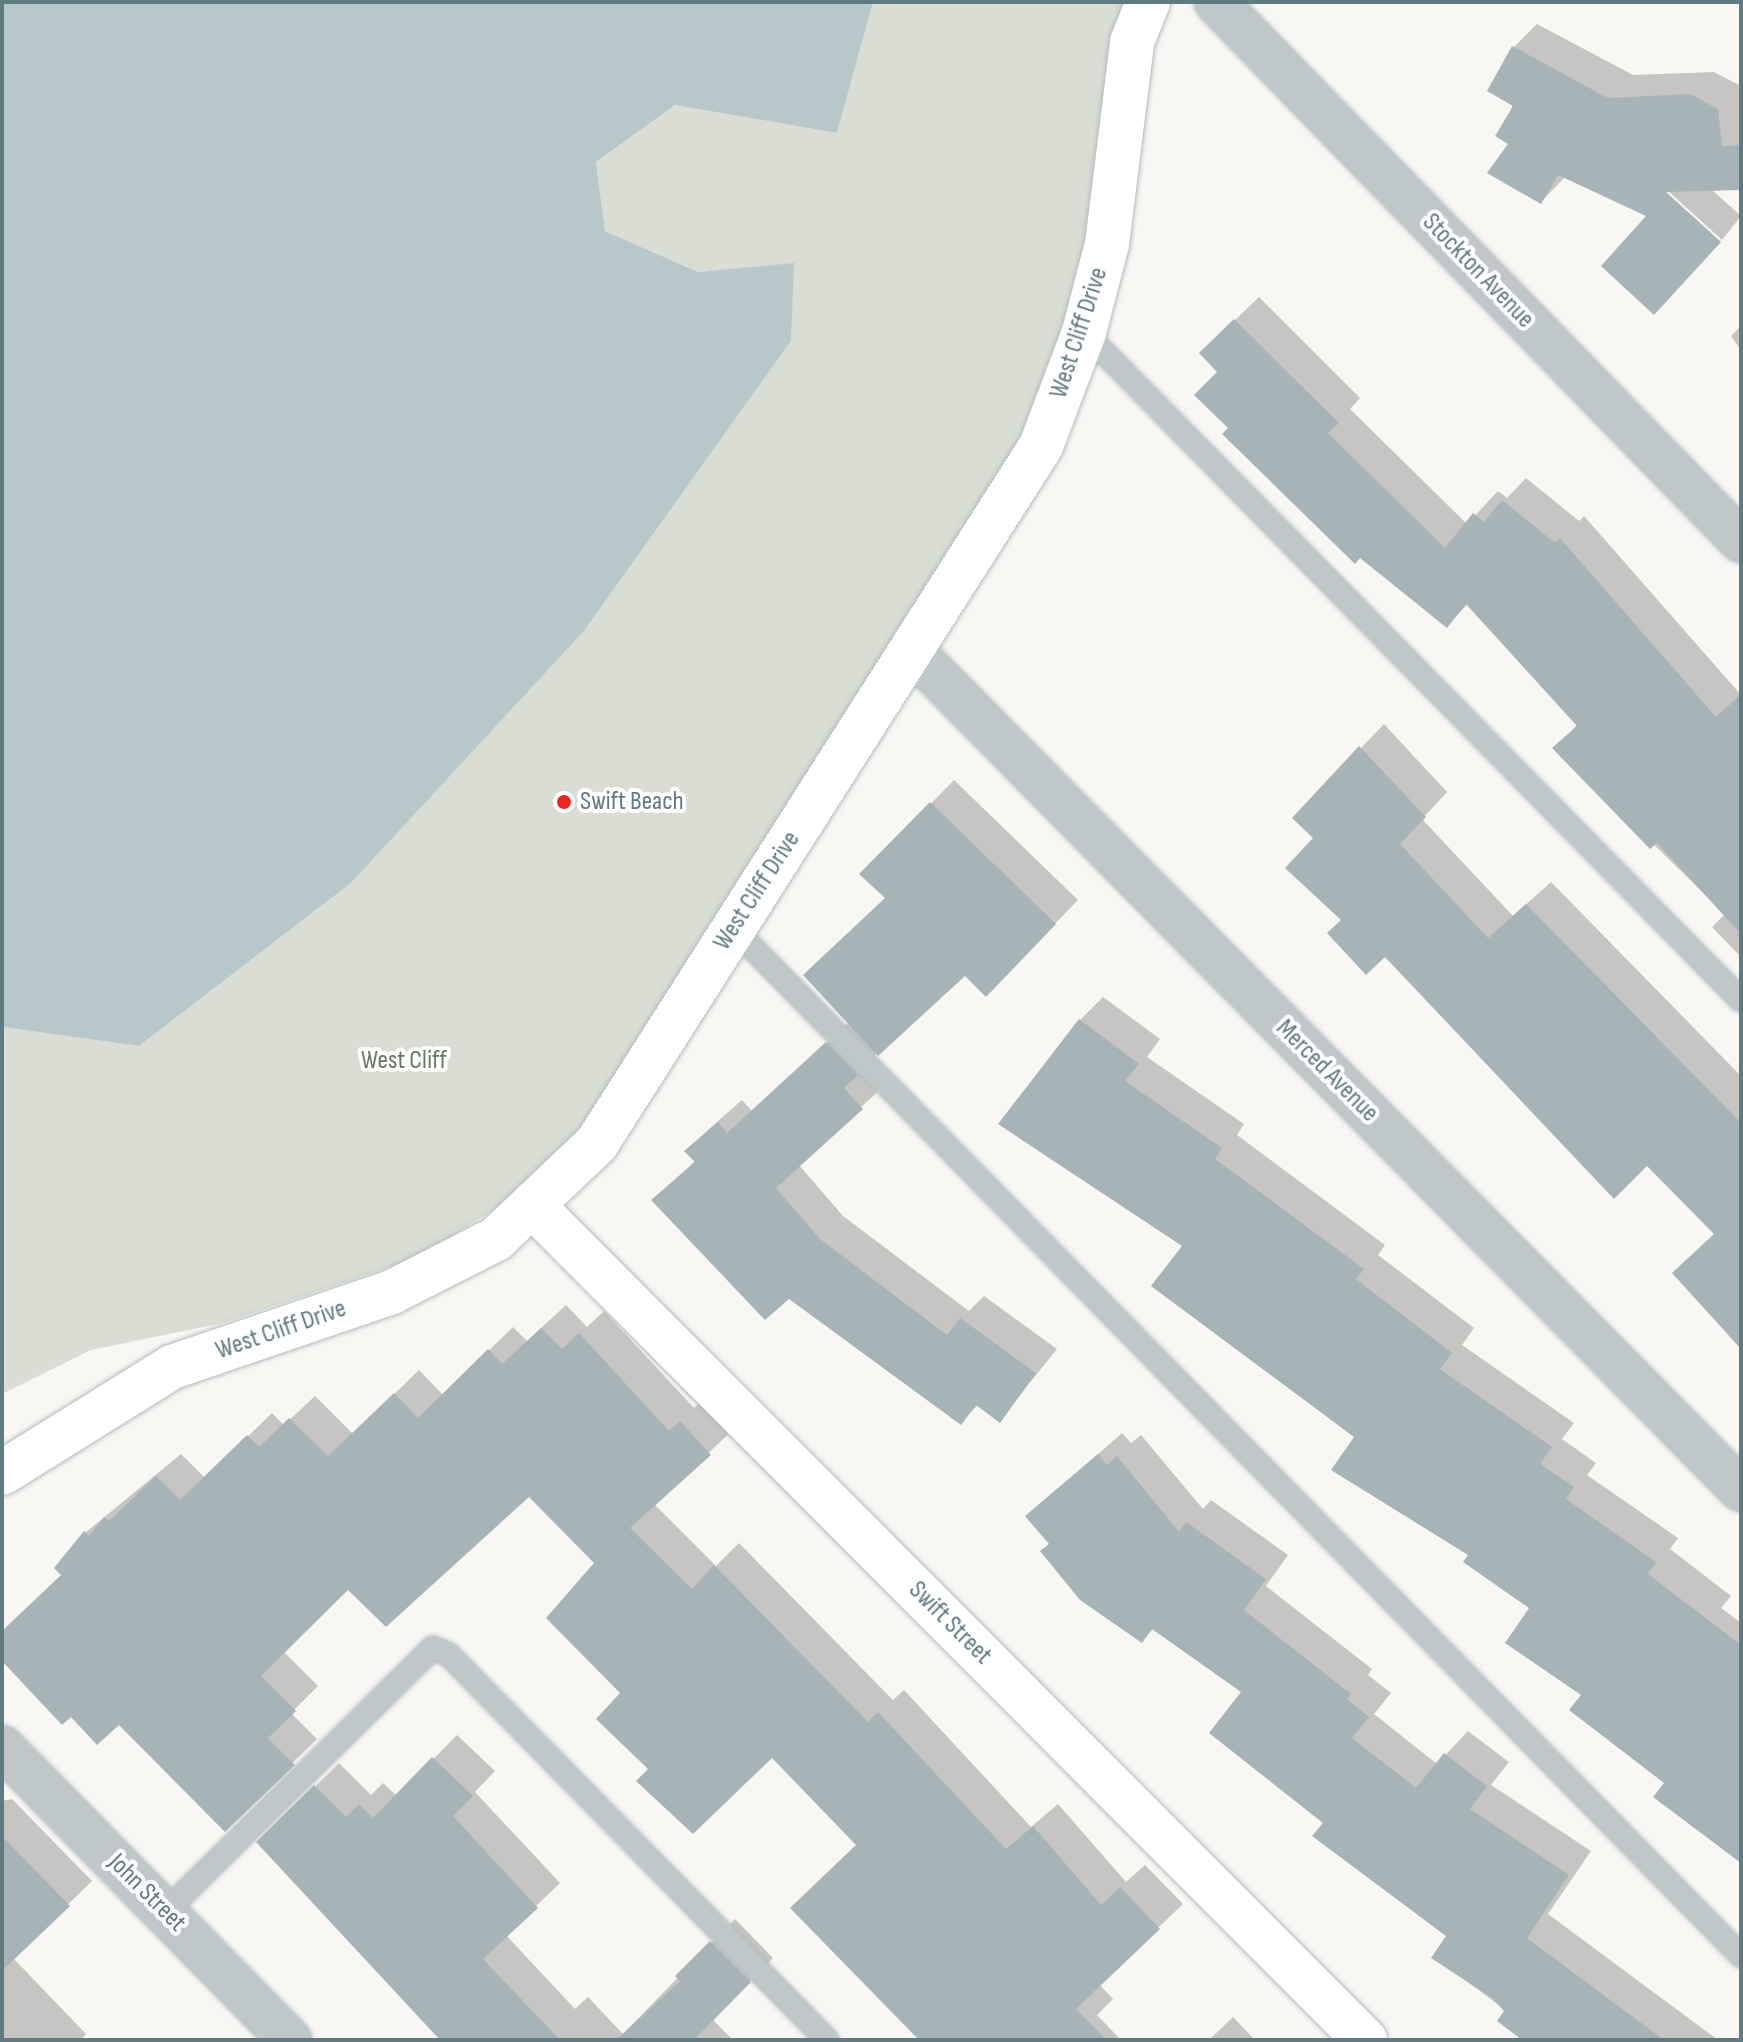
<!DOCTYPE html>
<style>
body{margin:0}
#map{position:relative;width:1743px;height:2042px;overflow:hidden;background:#f8f7f4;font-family:"Sofia Sans Condensed",sans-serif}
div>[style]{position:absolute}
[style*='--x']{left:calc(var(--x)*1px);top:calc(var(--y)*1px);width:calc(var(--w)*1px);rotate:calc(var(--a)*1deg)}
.green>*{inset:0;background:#d9ddd3}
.water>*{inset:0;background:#b6c8ca}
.shadow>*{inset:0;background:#0003}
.building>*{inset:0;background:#a6b4b7}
.roads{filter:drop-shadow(0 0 2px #b2bbbe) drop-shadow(0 0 2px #b2bbbe)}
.lane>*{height:22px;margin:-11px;padding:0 11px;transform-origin:11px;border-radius:11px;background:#c0c7c9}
.street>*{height:42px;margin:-21px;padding:0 21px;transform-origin:21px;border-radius:21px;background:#c0c7c9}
.secondary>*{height:44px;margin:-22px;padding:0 22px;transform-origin:22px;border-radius:22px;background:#fff}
.dots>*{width:22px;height:22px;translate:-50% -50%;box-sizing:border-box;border:4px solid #fff;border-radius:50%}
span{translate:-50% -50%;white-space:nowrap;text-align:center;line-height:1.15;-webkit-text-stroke:8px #fff;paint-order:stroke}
.street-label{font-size:26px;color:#607a81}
.poi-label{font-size:26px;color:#607a81}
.left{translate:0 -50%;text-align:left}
.park-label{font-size:26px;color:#697960}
.frame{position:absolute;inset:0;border:4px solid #607a81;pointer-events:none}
</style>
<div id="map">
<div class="green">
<div style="clip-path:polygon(873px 2px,1129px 2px,1078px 336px,960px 569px,576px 1143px,506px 1202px,417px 1258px,223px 1323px,91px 1350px,2px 1394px,2px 1027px,139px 1046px,351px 883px,584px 631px,791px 341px,793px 264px,698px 272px,605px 231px,596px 162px,675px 105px,837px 133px)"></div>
</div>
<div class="water">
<div style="clip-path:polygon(2px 2px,873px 2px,837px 133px,675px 105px,596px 162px,605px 231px,698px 272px,794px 263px,791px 341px,584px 631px,351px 883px,139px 1046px,2px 1027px)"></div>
</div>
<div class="shadow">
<div style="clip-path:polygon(1537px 24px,1633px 75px,1714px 72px,1741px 86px,1741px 188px,1711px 189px,1741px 216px,1722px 240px,1668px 191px,1649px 215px,1565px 177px,1541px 202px,1511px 143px,1514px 47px)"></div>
<div style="clip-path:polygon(1259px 297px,1360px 398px,1350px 409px,1467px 524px,1498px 491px,1507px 498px,1526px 478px,1579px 521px,1584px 516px,1741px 695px,1741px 957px,1712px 927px,1725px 914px,1555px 748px,1578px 724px,1468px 604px,1447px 625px,1360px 555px,1231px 428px,1220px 372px,1201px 353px)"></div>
<div style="clip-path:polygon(1741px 326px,1741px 350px,1731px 336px)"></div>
<div style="clip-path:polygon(1384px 724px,1447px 792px,1422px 819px,1513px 916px,1551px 882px,1741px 1076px,1741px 1344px,1716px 1233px,1647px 1163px,1344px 920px,1316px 838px,1294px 818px)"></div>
<div style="clip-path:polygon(954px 780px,1078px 900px,1009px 971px,965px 974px,878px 1052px,866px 1064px,885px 1085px,799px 1165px,843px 1216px,969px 1311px,984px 1296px,1057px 1349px,1000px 1420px,979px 1404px,961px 1422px,654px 1200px,696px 1160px,687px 1151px,710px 1128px,742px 1100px,752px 1111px,849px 1022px,887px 898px,862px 874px)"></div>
<div style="clip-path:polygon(1103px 997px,1160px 1039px,1147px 1057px,1244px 1124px,1237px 1135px,1385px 1245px,1378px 1255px,1474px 1328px,1462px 1345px,1574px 1423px,1562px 1439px,1596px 1463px,1587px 1475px,1678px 1538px,1670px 1549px,1731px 1596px,1721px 1608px,1741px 1623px,1741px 1863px,1656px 1797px,1666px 1783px,1584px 1694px,1532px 1608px,1471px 1554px,1184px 1245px,1080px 1020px)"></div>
<div style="clip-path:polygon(566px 1305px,587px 1327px,604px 1311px,694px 1408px,705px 1399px,733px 1430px,654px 1504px,716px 1566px,739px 1543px,893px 1700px,904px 1690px,1031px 1827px,1058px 1804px,1126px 1882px,1145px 1865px,1183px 1904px,1099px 1984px,1113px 1999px,1097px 2015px,1121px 2040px,922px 2040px,858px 1844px,772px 1755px,651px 1769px,623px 1693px,596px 1563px,529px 1494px,348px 1587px,283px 1651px,318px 1686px,291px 1713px,317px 1739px,225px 1829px,119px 1723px,71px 1714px,2px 1658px,2px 1632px,63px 1574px,85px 1533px,181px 1454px,205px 1478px,272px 1413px,284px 1425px,315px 1396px,353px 1434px,419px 1370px,443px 1395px,513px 1327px,527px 1341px)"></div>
<div style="clip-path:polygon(1122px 1433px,1131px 1443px,1141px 1435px,1203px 1509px,1211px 1500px,1288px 1555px,1266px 1586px,1372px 1669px,1368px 1675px,1391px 1693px,1374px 1714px,1437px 1764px,1468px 1731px,1509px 1762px,1491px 1785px,1591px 1851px,1548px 1914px,1718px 2040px,1546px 2040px,1434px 1957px,1449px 1935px,1326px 1823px,1244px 1692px,1154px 1628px,1141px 1641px,1028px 1516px)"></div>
<div style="clip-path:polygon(457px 1735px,495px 1771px,475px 1792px,560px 1883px,506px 1935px,575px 2009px,588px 1997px,623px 2034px,735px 1919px,773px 1958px,712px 2019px,733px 2040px,456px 2040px,259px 1842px,339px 1763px,371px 1795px,383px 1783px,397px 1796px)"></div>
<div style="clip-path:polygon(12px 1799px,92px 1881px,13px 1958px,86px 2034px,81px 2040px,2px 2040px,2px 1801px)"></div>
<div style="clip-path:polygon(1233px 2017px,1255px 2040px,1209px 2040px)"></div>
</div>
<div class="building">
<div style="clip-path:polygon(1512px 46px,1608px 98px,1690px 94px,1718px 109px,1722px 146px,1741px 145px,1741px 190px,1666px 192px,1721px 242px,1654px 315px,1601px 266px,1646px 216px,1558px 175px,1541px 204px,1487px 173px,1508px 144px,1495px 136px,1513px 106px,1487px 91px)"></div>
<div style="clip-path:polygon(1234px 319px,1339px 423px,1328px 433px,1445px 548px,1473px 513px,1484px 522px,1502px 500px,1555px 543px,1560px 538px,1716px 717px,1741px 694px,1741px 934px,1657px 843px,1650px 849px,1552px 748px,1577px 726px,1466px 604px,1447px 628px,1360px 558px,1355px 564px,1222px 434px,1228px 428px,1194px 395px,1217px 372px,1199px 353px)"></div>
<div style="clip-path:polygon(1359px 746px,1426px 817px,1400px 844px,1488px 938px,1526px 904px,1741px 1123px,1741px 1349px,1672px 1273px,1714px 1234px,1647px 1166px,1614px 1199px,1385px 957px,1366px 975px,1327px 933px,1341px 920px,1285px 868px,1313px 838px,1292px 818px)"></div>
<div style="clip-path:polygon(930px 802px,1056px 924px,986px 997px,965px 976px,878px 1056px,803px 975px,885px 898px,859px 874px)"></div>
<div style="clip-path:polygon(1079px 1019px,1139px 1064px,1125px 1081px,1222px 1148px,1215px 1159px,1364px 1269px,1356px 1279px,1452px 1353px,1440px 1369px,1552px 1447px,1540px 1464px,1574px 1487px,1566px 1499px,1656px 1562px,1648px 1574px,1741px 1645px,1741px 1863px,1653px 1797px,1664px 1783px,1569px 1710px,1581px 1695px,1505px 1643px,1529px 1608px,1463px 1562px,1468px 1555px,1331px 1470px,1354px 1437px,1151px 1286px,1182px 1246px,998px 1124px)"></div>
<div style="clip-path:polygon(826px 1042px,858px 1075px,844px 1088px,863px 1109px,776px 1188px,820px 1239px,947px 1335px,960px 1318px,1036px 1373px,1000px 1423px,976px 1405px,961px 1425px,789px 1299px,765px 1320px,651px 1200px,695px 1162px,684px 1151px,718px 1122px,727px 1133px)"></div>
<div style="clip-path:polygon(541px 1328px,562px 1349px,579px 1333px,669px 1431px,680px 1421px,711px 1455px,630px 1528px,692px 1589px,714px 1565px,868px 1722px,878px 1712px,1006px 1849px,1033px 1826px,1101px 1905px,1120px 1887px,1160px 1929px,1076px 2009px,1107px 2040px,919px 2040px,790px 1908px,856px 1845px,772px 1758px,693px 1834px,636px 1781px,648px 1769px,596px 1719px,620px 1693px,546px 1618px,594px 1563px,529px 1497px,386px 1627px,348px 1590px,261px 1676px,296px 1711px,268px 1738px,295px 1765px,225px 1832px,119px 1725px,97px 1745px,71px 1717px,62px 1725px,2px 1661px,2px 1631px,61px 1575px,54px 1568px,84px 1531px,89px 1536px,104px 1517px,109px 1521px,156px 1476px,180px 1500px,247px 1435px,259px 1447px,289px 1418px,328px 1456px,394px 1393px,418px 1418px,488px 1349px,502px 1364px)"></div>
<div style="clip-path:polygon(1098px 1454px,1107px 1465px,1117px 1456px,1179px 1532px,1186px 1522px,1266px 1579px,1244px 1610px,1351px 1694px,1347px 1699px,1369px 1717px,1352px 1738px,1416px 1788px,1444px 1753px,1487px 1786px,1470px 1809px,1569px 1875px,1527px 1938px,1664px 2040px,1522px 2040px,1497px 2021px,1504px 2011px,1492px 1998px,1431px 1958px,1446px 1936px,1312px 1836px,1323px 1823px,1209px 1733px,1241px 1692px,1152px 1629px,1142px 1643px,1080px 1600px,1040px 1551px,1049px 1544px,1025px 1516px)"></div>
<div style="clip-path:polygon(432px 1757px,473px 1796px,453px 1816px,538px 1908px,483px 1959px,560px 2040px,440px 2040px,256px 1842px,314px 1785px,346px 1817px,359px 1804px,373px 1818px)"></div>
<div style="clip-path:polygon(2px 1836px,70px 1906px,2px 1971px)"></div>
<div style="clip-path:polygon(710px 1941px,751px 1982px,694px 2040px,616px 2040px,680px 1981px,675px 1976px)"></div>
</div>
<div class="roads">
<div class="lane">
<div style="--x:1084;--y:332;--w:937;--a:45.48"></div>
<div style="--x:733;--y:928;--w:1440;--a:45.56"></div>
<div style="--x:166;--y:1911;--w:375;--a:-44.6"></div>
<div style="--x:433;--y:1648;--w:16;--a:22"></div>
<div style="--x:448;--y:1654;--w:541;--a:45.52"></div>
</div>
<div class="street">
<div style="--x:1216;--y:2;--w:752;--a:45.75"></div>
<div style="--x:913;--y:652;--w:1178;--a:45.34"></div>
<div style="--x:2;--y:1747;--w:411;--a:45.5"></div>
</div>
<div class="secondary">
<div style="--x:534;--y:1207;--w:1177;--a:45.07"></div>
<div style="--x:2;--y:1473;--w:200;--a:-31.9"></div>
<div style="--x:172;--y:1367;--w:232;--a:-18.8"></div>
<div style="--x:392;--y:1292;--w:117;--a:-27"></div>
<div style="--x:496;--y:1239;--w:139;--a:-43.5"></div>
<div style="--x:597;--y:1143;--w:826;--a:-57.5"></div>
<div style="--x:1041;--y:446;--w:122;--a:-69.3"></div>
<div style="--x:1084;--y:332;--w:91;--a:-75.4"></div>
<div style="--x:1107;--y:244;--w:204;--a:-82.9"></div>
<div style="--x:1132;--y:42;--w:43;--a:-68.2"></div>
</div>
</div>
<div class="dots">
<div style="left:564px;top:802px;background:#ee231d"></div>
</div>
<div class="street-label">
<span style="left:1478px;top:271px;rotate:46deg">Stockton Avenue</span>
<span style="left:1079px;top:333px;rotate:-72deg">West Cliff Drive</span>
<span style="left:757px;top:891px;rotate:-57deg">West Cliff Drive</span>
<span style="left:1327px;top:1071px;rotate:45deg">Merced Avenue</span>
<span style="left:281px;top:1330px;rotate:-19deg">West Cliff Drive</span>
<span style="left:950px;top:1623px;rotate:45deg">Swift Street</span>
<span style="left:147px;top:1893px;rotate:45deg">John Street</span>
</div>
<div class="poi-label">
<span class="left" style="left:580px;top:802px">Swift Beach</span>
</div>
<div class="park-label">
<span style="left:404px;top:1061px">West Cliff</span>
</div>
<div class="frame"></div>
</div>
